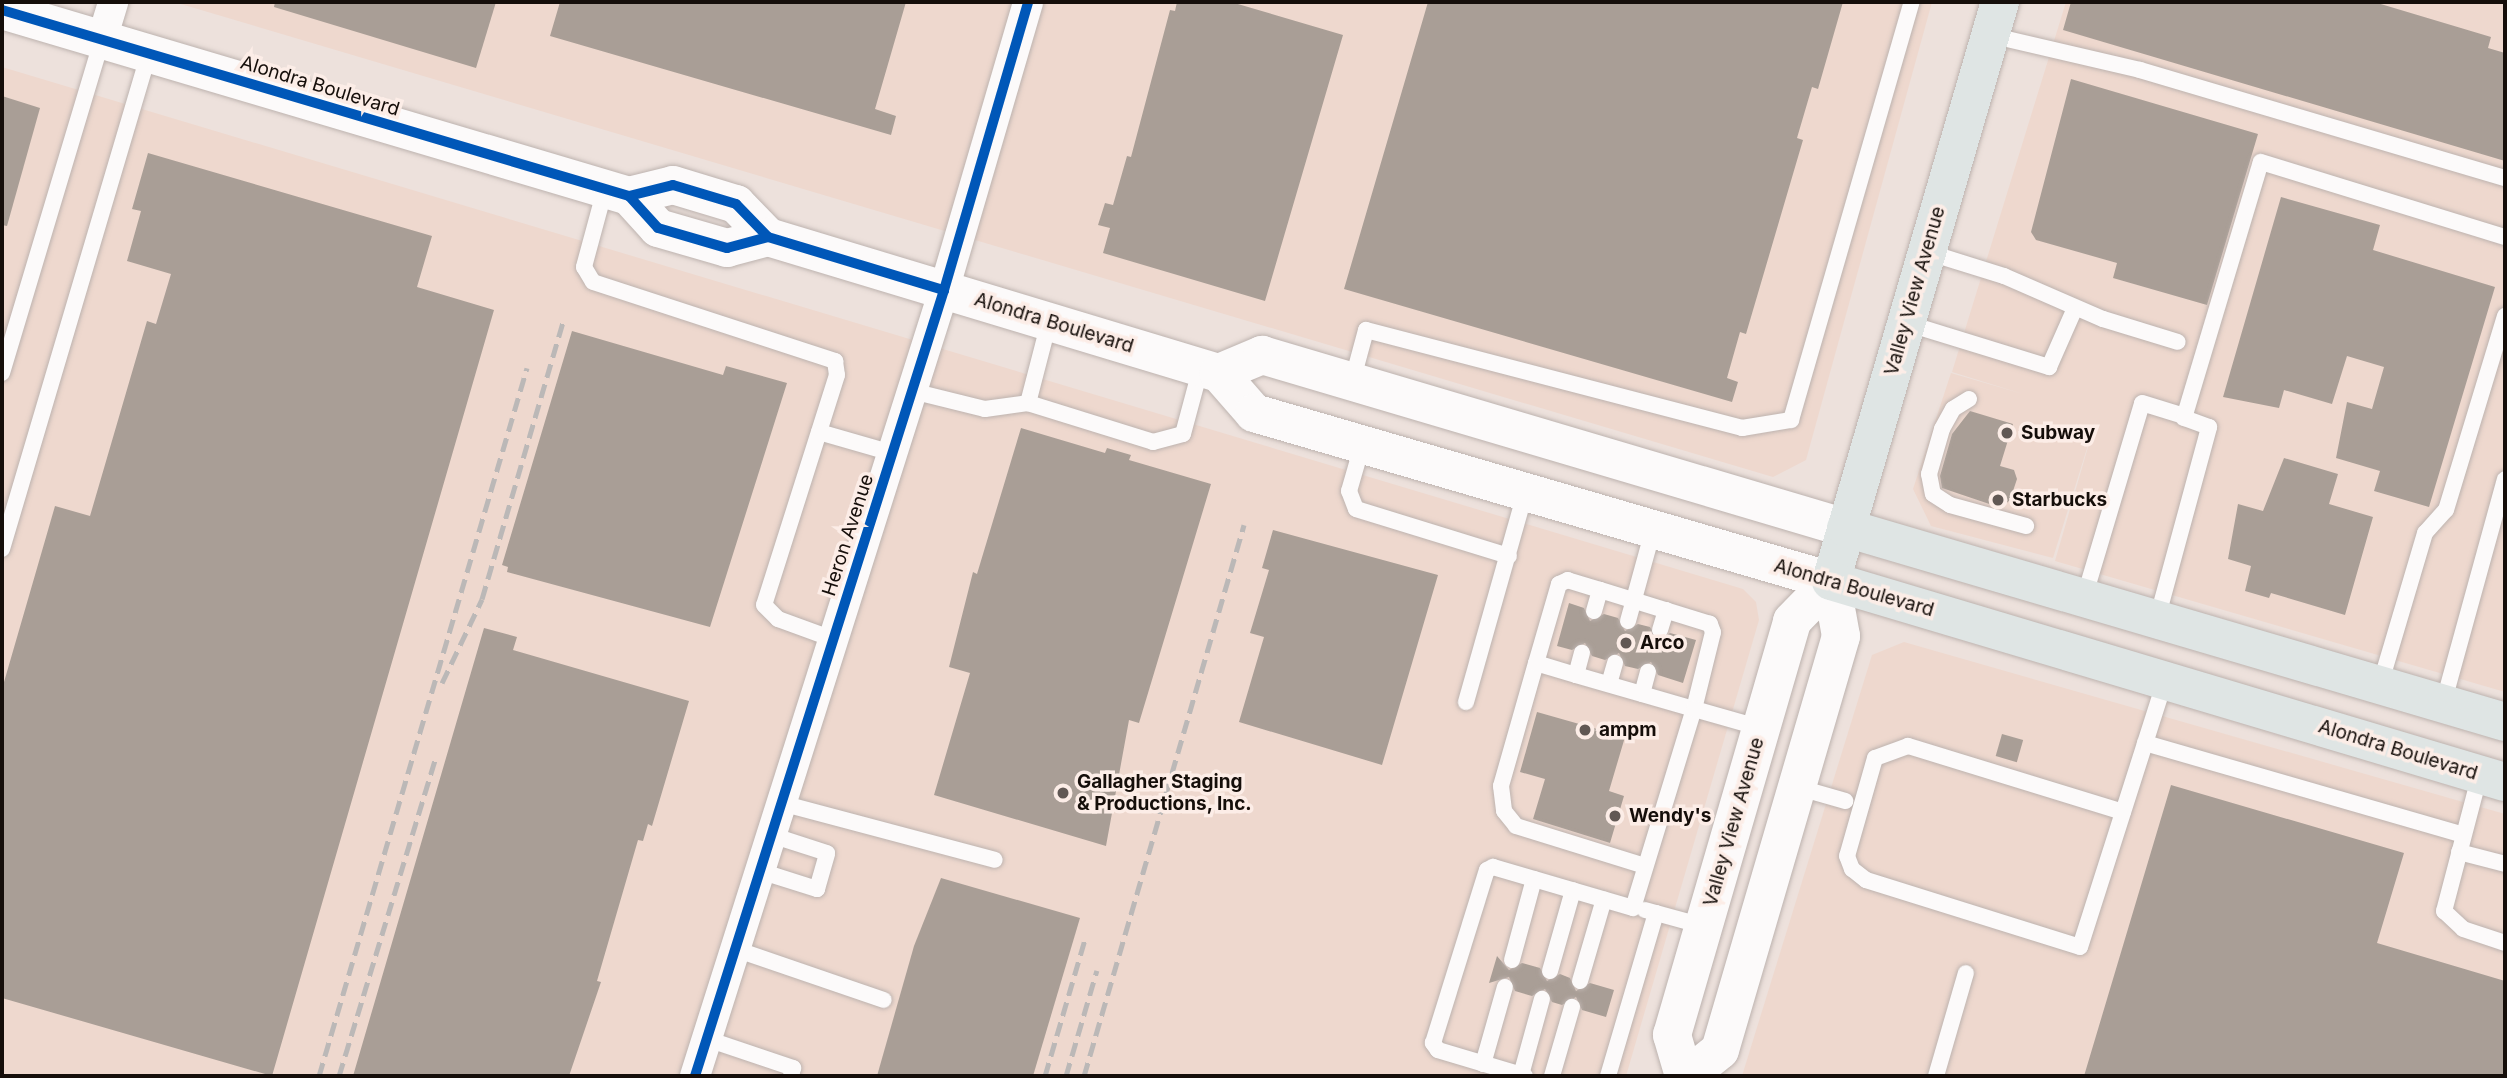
<!DOCTYPE html>
<style>
body{margin:0}
#map{position:relative;width:2507px;height:1078px;overflow:hidden;background:#ede1dc;font-family:Inter,sans-serif}
div>[style]{position:absolute}
[style*='--x']{left:calc(var(--x)*1px);top:calc(var(--y)*1px);width:calc(var(--w)*1px);rotate:calc(var(--a)*1deg)}
.built>*{inset:0;background:#eed8ce}
.building>*{inset:0;background:#a99e96;transform-origin:0 0}
.roads{filter:drop-shadow(0 0 2px #bdb3af) drop-shadow(0 0 2px #bdb3af)}
.lane>*{height:16px;margin:-8px;padding:0 8px;transform-origin:8px;border-radius:8px;background:#fcfafa}
.street>*{height:30px;margin:-15px;padding:0 15px;transform-origin:15px;border-radius:15px;background:#fcfafa}
.secondary>*{height:38px;margin:-19px;padding:0 19px;transform-origin:19px;border-radius:19px;background:#fcfafa}
.primary>*{height:38px;margin:-19px;padding:0 19px;transform-origin:19px;border-radius:19px;background:#dfe5e4}
.rail>*{height:5px;margin-top:-2.5px;transform-origin:0;background:repeating-linear-gradient(90deg,#bbb8b7 0 14px,transparent 0 21px)}
.cycleway>*{height:10px;margin:-5px;padding:0 5px;transform-origin:5px;border-radius:5px;background:#0057b8}
.dots>*{width:19px;height:19px;translate:-50% -50%;box-sizing:border-box;border:4px solid #fcede7;border-radius:50%}
span{translate:-50% -50%;white-space:nowrap;text-align:center;line-height:1.15;-webkit-text-stroke:7px #fcede7;paint-order:stroke}
.street-label{font-size:19px;color:#150e0a}
.poi-label{font-size:19px;color:#150e0a;font-weight:700}
.left{translate:0 -50%;text-align:left}
.frame{position:absolute;inset:0;border:4px solid #150e0a;pointer-events:none}
</style>
<div id="map">
<div class="built">
<div style="clip-path:polygon(174px 2px,1932px 2px,1806px 460px,1773px 477px)"></div>
<div style="clip-path:polygon(2066px 2px,2505px 2px,2505px 692px,2055px 561px,2097px 416px,2053px 558px,1931px 526px,1913px 489px,1951px 373px,2023px 394px,1952px 372px)"></div>
<div style="clip-path:polygon(2px 67px,1743px 589px,1756px 602px,1759px 620px,1626px 1076px,2px 1076px)"></div>
<div style="clip-path:polygon(1904px 642px,2505px 814px,2505px 1076px,1742px 1076px,1872px 655px)"></div>
</div>
<div class="building">
<div style="clip-path:polygon(275px 2px,496px 2px,476px 68px,274px 7px)"></div>
<div style="clip-path:polygon(560px 2px,906px 2px,875px 109px,896px 116px,891px 135px,550px 36px)"></div>
<div style="clip-path:polygon(1177px 2px,1231px 2px,1343px 35px,1265px 301px,1103px 253px,1110px 228px,1098px 225px,1105px 203px,1113px 205px,1127px 156px,1131px 157px,1170px 10px,1175px 11px)"></div>
<div style="clip-path:polygon(1428px 2px,1843px 2px,1818px 89px,1812px 87px,1797px 138px,1803px 140px,1746px 334px,1740px 332px,1727px 378px,1738px 382px,1732px 402px,1344px 289px)"></div>
<div style="clip-path:polygon(2071px 2px,2374px 2px,2491px 37px,2488px 48px,2505px 53px,2505px 161px,2063px 30px)"></div>
<div style="clip-path:polygon(2071px 79px,2258px 134px,2207px 305px,2113px 278px,2117px 263px,2036px 240px,2031px 232px)"></div>
<div style="clip-path:polygon(2px 96px,40px 108px,7px 226px,2px 225px)"></div>
<div style="clip-path:polygon(148px 153px,432px 236px,417px 287px,494px 310px,272px 1076px,2px 998px,2px 689px,55px 506px,90px 516px,147px 321px,156px 324px,171px 274px,127px 261px,141px 211px,132px 209px)"></div>
<div style="clip-path:polygon(2281px 197px,2380px 225px,2373px 250px,2495px 287px,2429px 507px,2374px 491px,2380px 471px,2336px 458px,2347px 402px,2372px 409px,2384px 367px,2347px 356px,2332px 404px,2284px 390px,2279px 408px,2223px 397px)"></div>
<div style="clip-path:polygon(572px 331px,723px 375px,726px 366px,787px 383px,710px 627px,507px 572px,508px 567px,502px 565px)"></div>
<div style="clip-path:polygon(1970px 411px,2013px 424px,2000px 466px,2014px 470px,2017px 479px,2010px 500px,2001px 508px,1942px 488px,1940px 476px,1952px 434px)"></div>
<div style="clip-path:polygon(1021px 428px,1105px 453px,1107px 448px,1131px 455px,1129px 460px,1211px 484px,1139px 723px,1129px 720px,1106px 846px,934px 795px,970px 673px,949px 667px,973px 572px,977px 574px)"></div>
<div style="clip-path:polygon(2284px 458px,2338px 474px,2329px 504px,2373px 517px,2345px 615px,2271px 593px,2269px 598px,2245px 591px,2251px 566px,2228px 559px,2238px 504px,2263px 511px)"></div>
<div style="clip-path:polygon(1273px 530px,1438px 575px,1382px 765px,1239px 722px,1264px 637px,1250px 633px,1269px 570px,1262px 568px)"></div>
<div style="clip-path:polygon(1569px 603px,1584px 608px,1590px 621px,1604px 614px,1618px 618px,1625px 631px,1638px 624px,1650px 627px,1658px 640px,1670px 633px,1696px 640px,1683px 683px,1658px 675px,1651px 662px,1638px 669px,1625px 666px,1619px 653px,1605px 660px,1592px 656px,1585px 643px,1572px 650px,1557px 646px)"></div>
<div style="clip-path:polygon(484px 628px,517px 637px,513px 650px,689px 701px,652px 826px,648px 824px,643px 841px,638px 840px,597px 981px,601px 982px,569px 1076px,353px 1076px)"></div>
<div style="clip-path:polygon(1537px 712px,1625px 737px,1609px 791px,1624px 796px,1610px 843px,1533px 819px,1545px 779px,1520px 772px)"></div>
<div style="left:2002px;top:734px;width:22px;height:23px;rotate:16deg"></div>
<div style="clip-path:polygon(2171px 785px,2404px 853px,2377px 943px,2505px 981px,2505px 1076px,2084px 1076px)"></div>
<div style="clip-path:polygon(941px 878px,1080px 918px,1033px 1076px,877px 1076px,914px 946px)"></div>
<div style="clip-path:polygon(1497px 956px,1509px 970px,1522px 963px,1540px 968px,1547px 981px,1560px 974px,1570px 978px,1576px 991px,1590px 983px,1614px 990px,1606px 1017px,1582px 1010px,1576px 997px,1562px 1005px,1552px 1002px,1545px 989px,1532px 996px,1515px 991px,1509px 977px,1489px 983px)"></div>
</div>
<div class="roads">
<div class="lane">
<div style="--x:1990;--y:35;--w:154;--a:13.1"></div>
<div style="--x:2140;--y:70;--w:381;--a:16.5"></div>
<div style="--x:605;--y:189;--w:81;--a:105.1"></div>
<div style="--x:584;--y:267;--w:17;--a:59"></div>
<div style="--x:593;--y:282;--w:255;--a:18.1"></div>
<div style="--x:835;--y:361;--w:14;--a:82"></div>
<div style="--x:837;--y:375;--w:241;--a:107.6"></div>
<div style="--x:764;--y:605;--w:20;--a:45"></div>
<div style="--x:778;--y:619;--w:59;--a:20"></div>
<div style="--x:1927;--y:252;--w:81;--a:17.3"></div>
<div style="--x:2004;--y:276;--w:108;--a:23.5"></div>
<div style="--x:2103;--y:319;--w:78;--a:17"></div>
<div style="--x:1049;--y:322;--w:84;--a:104.5"></div>
<div style="--x:1028;--y:403;--w:131;--a:17.3"></div>
<div style="--x:1153;--y:442;--w:31;--a:-15"></div>
<div style="--x:1183;--y:434;--w:69;--a:-75"></div>
<div style="--x:1906;--y:323;--w:150;--a:17.1"></div>
<div style="--x:2049;--y:367;--w:64;--a:-66.2"></div>
<div style="--x:2;--y:373;--w:349;--a:-73.3"></div>
<div style="--x:1352;--y:382;--w:54;--a:-74.9"></div>
<div style="--x:1366;--y:330;--w:389;--a:14.6"></div>
<div style="--x:1742;--y:428;--w:50;--a:-9.3"></div>
<div style="--x:1791;--y:420;--w:435;--a:-73.9"></div>
<div style="--x:912;--y:391;--w:75;--a:13.9"></div>
<div style="--x:985;--y:409;--w:43;--a:-7.9"></div>
<div style="--x:1969;--y:399;--w:19;--a:148"></div>
<div style="--x:1953;--y:409;--w:23;--a:119"></div>
<div style="--x:1942;--y:429;--w:47;--a:106.1"></div>
<div style="--x:1929;--y:474;--w:20;--a:79"></div>
<div style="--x:1933;--y:494;--w:20;--a:33"></div>
<div style="--x:1950;--y:505;--w:79;--a:15.4"></div>
<div style="--x:819;--y:432;--w:76;--a:16"></div>
<div style="--x:1362;--y:446;--w:47;--a:106.1"></div>
<div style="--x:1349;--y:491;--w:19;--a:69"></div>
<div style="--x:1356;--y:509;--w:160;--a:17.1"></div>
<div style="--x:2;--y:549;--w:517;--a:-73.49"></div>
<div style="--x:2084;--y:598;--w:203;--a:-73.4"></div>
<div style="--x:2142;--y:403;--w:44;--a:17.2"></div>
<div style="--x:1594;--y:611;--w:22;--a:-74"></div>
<div style="--x:2157;--y:619;--w:199;--a:-74.8"></div>
<div style="--x:2209;--y:427;--w:27;--a:-160"></div>
<div style="--x:2184;--y:418;--w:267;--a:-73.3"></div>
<div style="--x:2261;--y:162;--w:255;--a:17.1"></div>
<div style="--x:1628;--y:621;--w:94;--a:-74.6"></div>
<div style="--x:1660;--y:630;--w:21;--a:-73"></div>
<div style="--x:1536;--y:663;--w:128;--a:105.9"></div>
<div style="--x:1501;--y:786;--w:25;--a:83"></div>
<div style="--x:1504;--y:811;--w:19;--a:51"></div>
<div style="--x:1516;--y:826;--w:135;--a:17.2"></div>
<div style="--x:1576;--y:675;--w:23;--a:-75"></div>
<div style="--x:1609;--y:684;--w:22;--a:-74"></div>
<div style="--x:2380;--y:685;--w:159;--a:-73.5"></div>
<div style="--x:2425;--y:533;--w:31;--a:-48"></div>
<div style="--x:2446;--y:510;--w:203;--a:-73.1"></div>
<div style="--x:1642;--y:694;--w:23;--a:-75"></div>
<div style="--x:1466;--y:702;--w:217;--a:-74.2"></div>
<div style="--x:2443;--y:704;--w:233;--a:-74.6"></div>
<div style="--x:2145;--y:743;--w:331;--a:16.1"></div>
<div style="--x:2480;--y:774;--w:142;--a:104.7"></div>
<div style="--x:2444;--y:911;--w:26;--a:43"></div>
<div style="--x:2463;--y:929;--w:44;--a:18.4"></div>
<div style="--x:1807;--y:790;--w:40;--a:16"></div>
<div style="--x:781;--y:803;--w:221;--a:14.9"></div>
<div style="--x:2123;--y:812;--w:225;--a:-162.9"></div>
<div style="--x:1908;--y:746;--w:35;--a:160"></div>
<div style="--x:1875;--y:758;--w:102;--a:105.9"></div>
<div style="--x:1847;--y:856;--w:14;--a:69"></div>
<div style="--x:1852;--y:869;--w:18;--a:38"></div>
<div style="--x:1866;--y:880;--w:224;--a:17.4"></div>
<div style="--x:2080;--y:947;--w:279;--a:-72.3"></div>
<div style="--x:2459;--y:852;--w:48;--a:14.6"></div>
<div style="--x:760;--y:871;--w:60;--a:17.5"></div>
<div style="--x:817;--y:889;--w:37;--a:-74"></div>
<div style="--x:827;--y:853;--w:59;--a:-162.2"></div>
<div style="--x:1645;--y:910;--w:60;--a:15.4"></div>
<div style="--x:735;--y:949;--w:157;--a:18.9"></div>
<div style="--x:1512;--y:960;--w:84;--a:-74.8"></div>
<div style="--x:1550;--y:971;--w:84;--a:-74.1"></div>
<div style="--x:1580;--y:981;--w:85;--a:-73.7"></div>
<div style="--x:707;--y:1039;--w:91;--a:18.6"></div>
<div style="--x:793;--y:1068;--w:8;--a:104"></div>
<div style="--x:1483;--y:1064;--w:80;--a:-74.1"></div>
<div style="--x:1521;--y:1075;--w:79;--a:-74.6"></div>
<div style="--x:1525;--y:1076;--w:91;--a:-163.4"></div>
<div style="--x:1438;--y:1050;--w:9;--a:-126"></div>
<div style="--x:1433;--y:1043;--w:181;--a:-72.7"></div>
<div style="--x:1487;--y:870;--w:7;--a:-27"></div>
<div style="--x:1493;--y:867;--w:146;--a:16.3"></div>
<div style="--x:1633;--y:908;--w:208;--a:-73"></div>
<div style="--x:1694;--y:709;--w:79;--a:-76.1"></div>
<div style="--x:1713;--y:632;--w:9;--a:-111"></div>
<div style="--x:1710;--y:624;--w:115;--a:-162.8"></div>
<div style="--x:1600;--y:590;--w:34;--a:-163"></div>
<div style="--x:1568;--y:580;--w:10;--a:156"></div>
<div style="--x:1559;--y:584;--w:82;--a:106.2"></div>
<div style="--x:1536;--y:663;--w:42;--a:16.7"></div>
<div style="--x:1576;--y:675;--w:123;--a:16.1"></div>
<div style="--x:1694;--y:709;--w:70;--a:15.8"></div>
<div style="--x:1552;--y:1076;--w:72;--a:-73.8"></div>
<div style="--x:1608;--y:1076;--w:170;--a:-73.6"></div>
<div style="--x:1936;--y:1076;--w:107;--a:-73.8"></div>
</div>
<div class="street">
<div style="--x:102;--y:39;--w:39;--a:-73"></div>
<div style="--x:695;--y:1076;--w:824;--a:-72.42"></div>
<div style="--x:944;--y:290;--w:300;--a:-73.7"></div>
</div>
<div class="secondary">
<div style="--x:2;--y:10;--w:654;--a:16.52"></div>
<div style="--x:629;--y:196;--w:45;--a:-14"></div>
<div style="--x:673;--y:185;--w:66;--a:16.8"></div>
<div style="--x:736;--y:204;--w:46;--a:45.9"></div>
<div style="--x:768;--y:237;--w:471;--a:16.8"></div>
<div style="--x:1219;--y:373;--w:53;--a:48.8"></div>
<div style="--x:1254;--y:413;--w:601;--a:16.23"></div>
<div style="--x:629;--y:196;--w:43;--a:47.8"></div>
<div style="--x:658;--y:228;--w:72;--a:16.2"></div>
<div style="--x:727;--y:248;--w:42;--a:-15"></div>
<div style="--x:1219;--y:373;--w:47;--a:-22.7"></div>
<div style="--x:1262;--y:355;--w:609;--a:16.5"></div>
<div style="--x:1684;--y:1076;--w:43;--a:-106.3"></div>
<div style="--x:1672;--y:1035;--w:431;--a:-73.8"></div>
<div style="--x:1792;--y:621;--w:56;--a:-45.7"></div>
<div style="--x:1688;--y:1076;--w:41;--a:-39.1"></div>
<div style="--x:1720;--y:1050;--w:431;--a:-73.7"></div>
<div style="--x:1841;--y:636;--w:56;--a:-100.3"></div>
</div>
<div class="primary">
<div style="--x:2000;--y:2;--w:603;--a:106.27"></div>
<div style="--x:1831;--y:581;--w:703;--a:16.61"></div>
<div style="--x:1846;--y:528;--w:687;--a:16.4"></div>
</div>
</div>
<div class="rail">
<div style="--x:442;--y:683;--w:93;--a:-64.5"></div>
<div style="--x:482;--y:599;--w:289;--a:-73.7"></div>
<div style="--x:319;--y:1076;--w:738;--a:-73.63"></div>
<div style="--x:339;--y:1076;--w:334;--a:-73.1"></div>
<div style="--x:1045;--y:1076;--w:146;--a:-73.7"></div>
<div style="--x:1066;--y:1076;--w:110;--a:-73.7"></div>
<div style="--x:1084;--y:1076;--w:574;--a:-73.81"></div>
</div>
<div class="cycleway">
<div style="--x:2;--y:10;--w:654;--a:16.52"></div>
<div style="--x:629;--y:196;--w:45;--a:-14"></div>
<div style="--x:673;--y:185;--w:66;--a:16.8"></div>
<div style="--x:736;--y:204;--w:46;--a:45.9"></div>
<div style="--x:768;--y:237;--w:184;--a:16.8"></div>
<div style="--x:629;--y:196;--w:43;--a:47.8"></div>
<div style="--x:658;--y:228;--w:72;--a:16.2"></div>
<div style="--x:727;--y:248;--w:42;--a:-15"></div>
<div style="--x:695;--y:1076;--w:824;--a:-72.42"></div>
<div style="--x:944;--y:290;--w:300;--a:-73.7"></div>
</div>
<div class="dots">
<div style="left:2007px;top:433px;background:#615854"></div>
<div style="left:1998px;top:500px;background:#615854"></div>
<div style="left:1626px;top:643px;background:#615854"></div>
<div style="left:1585px;top:730px;background:#615854"></div>
<div style="left:1063px;top:793px;background:#615854"></div>
<div style="left:1615px;top:816px;background:#615854"></div>
</div>
<div class="street-label">
<span style="left:320px;top:86px;rotate:17deg">Alondra Boulevard</span>
<span style="left:1915px;top:291px;rotate:-74deg">Valley View Avenue</span>
<span style="left:1054px;top:323px;rotate:17deg">Alondra Boulevard</span>
<span style="left:848px;top:535px;rotate:-72deg">Heron Avenue</span>
<span style="left:1854px;top:588px;rotate:16deg">Alondra Boulevard</span>
<span style="left:2398px;top:750px;rotate:17deg">Alondra Boulevard</span>
<span style="left:1734px;top:822px;rotate:-74deg">Valley View Avenue</span>
</div>
<div class="poi-label">
<span class="left" style="left:2021px;top:433px">Subway</span>
<span class="left" style="left:2012px;top:500px">Starbucks</span>
<span class="left" style="left:1640px;top:643px">Arco</span>
<span class="left" style="left:1599px;top:730px">ampm</span>
<span class="left" style="left:1077px;top:793px">Gallagher Staging<br>&amp; Productions, Inc.</span>
<span class="left" style="left:1629px;top:816px">Wendy's</span>
</div>
<div class="frame"></div>
</div>
